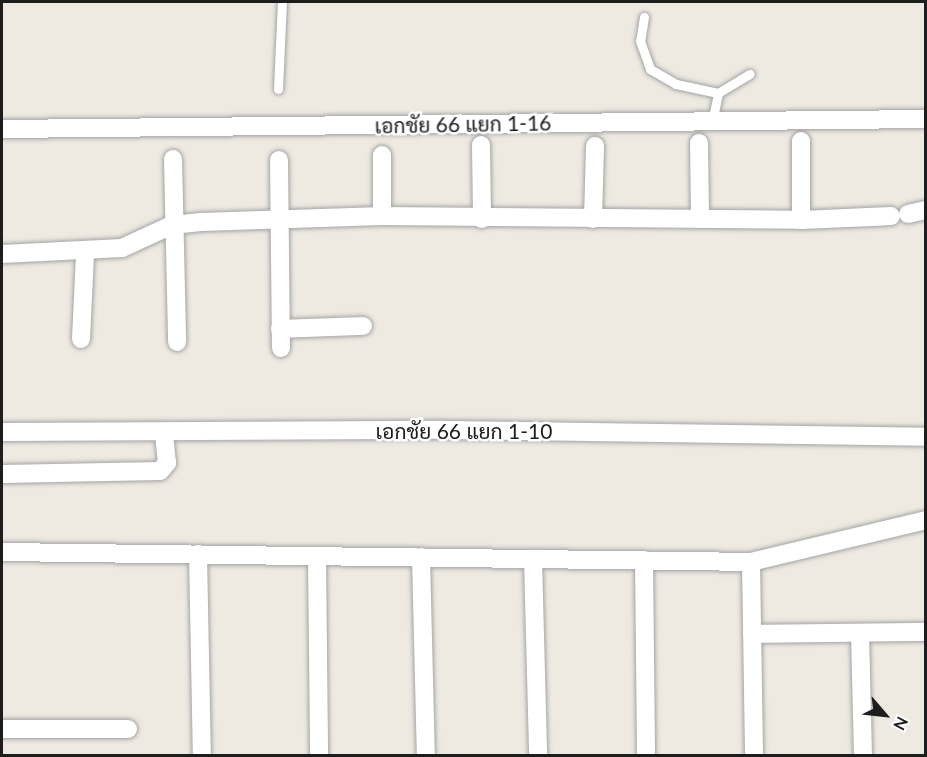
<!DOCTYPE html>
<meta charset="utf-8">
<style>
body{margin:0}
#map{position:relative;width:927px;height:757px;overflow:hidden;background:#eeeae2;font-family:Lato,Sarabun,sans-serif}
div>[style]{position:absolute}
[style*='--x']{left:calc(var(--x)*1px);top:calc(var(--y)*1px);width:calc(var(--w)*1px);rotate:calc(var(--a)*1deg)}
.roads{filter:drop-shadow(0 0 2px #a4a4a4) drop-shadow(0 0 2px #a4a4a4)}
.service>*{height:9px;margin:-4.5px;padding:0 4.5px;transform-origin:4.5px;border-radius:4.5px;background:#fff}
.minor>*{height:18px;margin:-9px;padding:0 9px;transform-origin:9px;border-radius:9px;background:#fff}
span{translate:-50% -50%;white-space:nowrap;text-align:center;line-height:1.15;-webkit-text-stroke:5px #fff;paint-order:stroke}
.street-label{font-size:21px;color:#1d1d1d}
.frame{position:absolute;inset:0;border:3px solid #1d1d1d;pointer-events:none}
.north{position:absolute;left:855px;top:685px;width:60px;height:60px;-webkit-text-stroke:4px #fff;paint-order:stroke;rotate:118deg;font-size:16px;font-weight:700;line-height:24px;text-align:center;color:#1d1d1d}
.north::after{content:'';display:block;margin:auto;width:21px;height:27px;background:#1d1d1d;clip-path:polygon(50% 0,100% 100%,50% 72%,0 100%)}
</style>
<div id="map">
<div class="roads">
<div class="service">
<div style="--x:644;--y:17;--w:24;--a:99"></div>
<div style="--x:640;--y:41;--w:30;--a:70"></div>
<div style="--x:650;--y:69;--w:30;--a:30"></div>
<div style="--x:676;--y:84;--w:43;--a:12.1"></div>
<div style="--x:278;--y:89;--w:87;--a:-87.4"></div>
<div style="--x:712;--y:122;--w:30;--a:-78"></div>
<div style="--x:718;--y:93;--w:37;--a:-31"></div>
</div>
<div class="minor">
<div style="--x:2;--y:129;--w:924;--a:-0.62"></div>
<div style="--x:801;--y:141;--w:79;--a:90"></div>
<div style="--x:699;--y:143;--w:76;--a:89.2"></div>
<div style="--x:481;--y:145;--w:74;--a:89.2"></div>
<div style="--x:382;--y:155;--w:61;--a:90"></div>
<div style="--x:173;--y:159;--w:183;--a:88.7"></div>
<div style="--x:279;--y:160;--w:188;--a:89.4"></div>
<div style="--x:908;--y:214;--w:18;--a:-13"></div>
<div style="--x:593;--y:219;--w:73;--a:-88.4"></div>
<div style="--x:2;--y:254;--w:120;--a:-2.9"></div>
<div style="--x:122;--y:248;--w:55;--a:-24.7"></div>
<div style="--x:172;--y:225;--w:29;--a:-6"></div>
<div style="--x:201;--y:222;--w:181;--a:-1.9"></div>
<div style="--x:382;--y:216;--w:419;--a:0.5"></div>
<div style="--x:801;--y:220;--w:90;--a:-2.5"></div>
<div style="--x:280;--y:329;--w:83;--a:-2.1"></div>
<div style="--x:81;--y:339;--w:86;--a:-87.3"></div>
<div style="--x:2;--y:432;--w:443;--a:-0.3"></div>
<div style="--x:445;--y:430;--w:481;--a:0.8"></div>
<div style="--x:2;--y:474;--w:158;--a:-1.1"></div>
<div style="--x:160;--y:471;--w:11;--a:-49"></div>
<div style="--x:167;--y:463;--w:30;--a:-96"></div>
<div style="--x:2;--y:552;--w:749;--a:0.76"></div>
<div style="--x:751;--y:562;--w:180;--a:-13.5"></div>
<div style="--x:198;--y:554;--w:202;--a:88.9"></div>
<div style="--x:317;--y:556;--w:200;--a:89.4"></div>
<div style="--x:421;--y:557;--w:199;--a:88.6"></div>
<div style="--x:533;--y:559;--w:197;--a:88.5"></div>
<div style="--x:644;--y:560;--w:196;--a:89.4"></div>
<div style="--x:751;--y:562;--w:194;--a:89.1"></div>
<div style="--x:860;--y:633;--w:123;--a:88.6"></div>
<div style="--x:752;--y:634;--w:174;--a:-0.7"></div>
<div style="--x:2;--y:729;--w:126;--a:0"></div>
</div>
</div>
<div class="street-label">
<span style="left:463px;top:124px;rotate:-1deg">เอกชัย 66 แยก 1-16</span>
<span style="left:464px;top:431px">เอกชัย 66 แยก 1-10</span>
</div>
<div class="frame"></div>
<div class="north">N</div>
</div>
